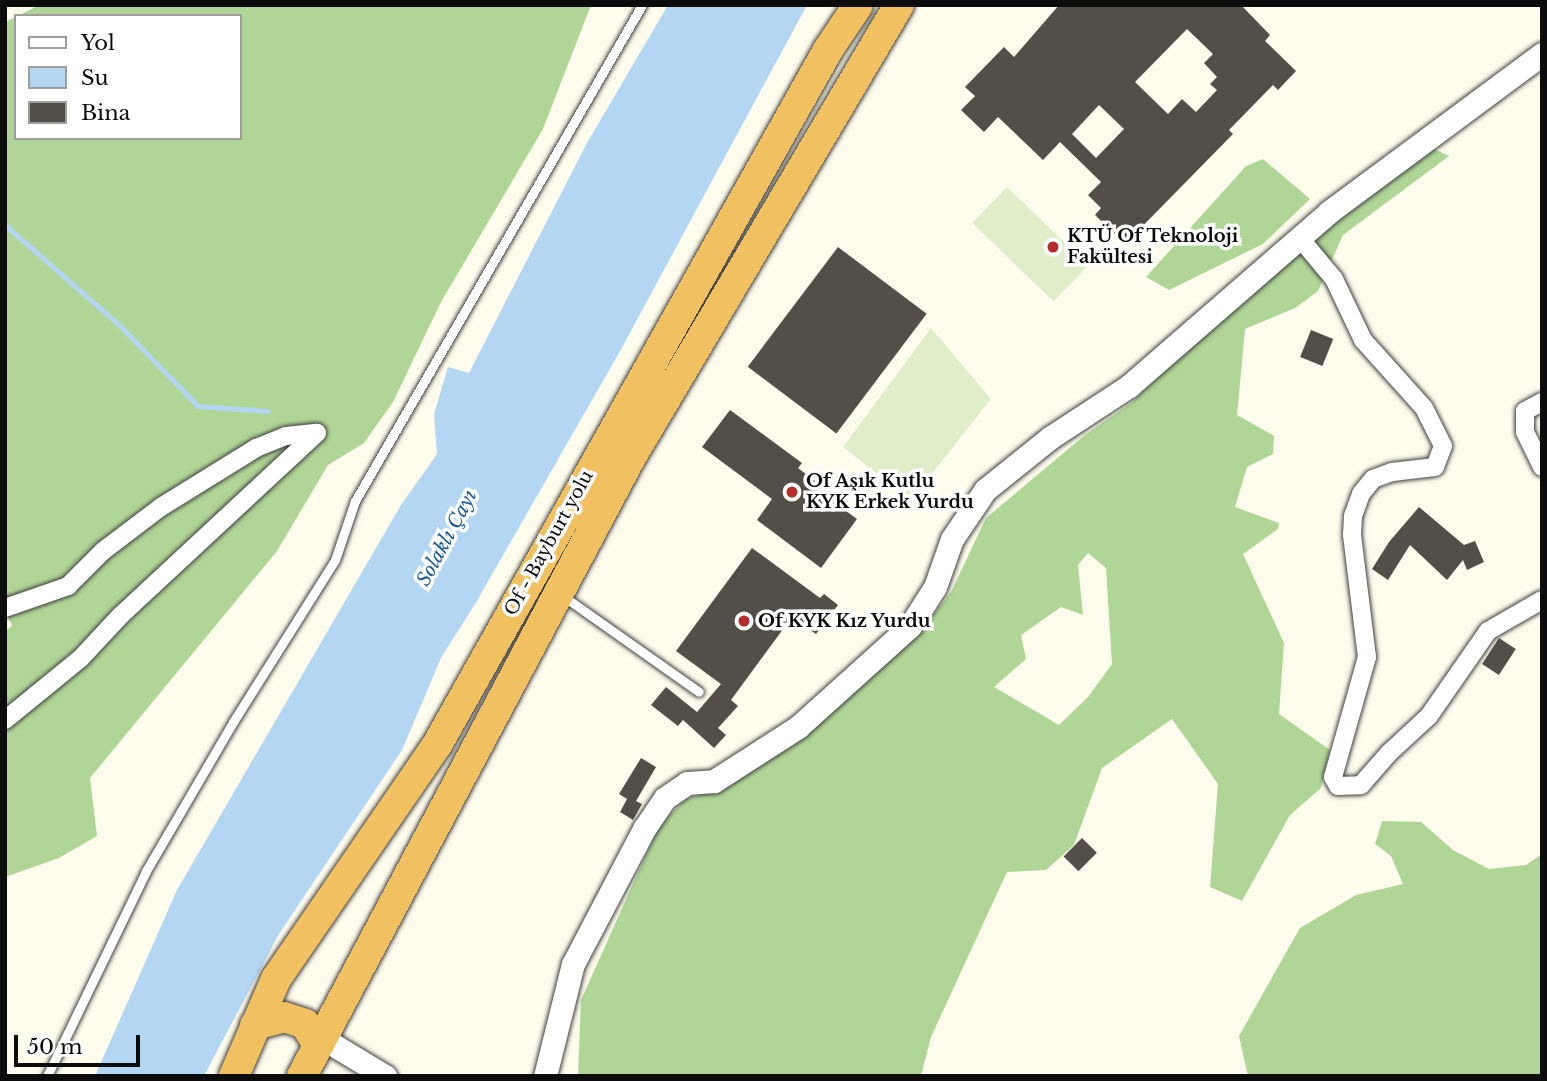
<!DOCTYPE html>
<meta charset="utf-8">
<style>
body{margin:0}
#map{position:relative;width:1547px;height:1081px;overflow:hidden;background:#fefcec;font-family:"Libre Baskerville",serif}
div>[style]{position:absolute}
[style*='--x']{left:calc(var(--x)*1px);top:calc(var(--y)*1px);width:calc(var(--w)*1px);rotate:calc(var(--a)*1deg)}
.forest>*{inset:0;background:#b0d697}
.pitch>*{inset:0;background:#dfeec9;transform-origin:0 0}
.water>*{inset:0;background:#b3d7f3}
.stream>*{height:5px;margin:-2.5px;padding:0 2.5px;transform-origin:2.5px;border-radius:2.5px;background:#b3d7f3}
.building>*{inset:0;background:#544e49;transform-origin:0 0}
.roads{filter:drop-shadow(0 0 2px #3f3f3f) drop-shadow(0 0 2px #3f3f3f)}
.service>*{height:9px;margin:-4.5px;padding:0 4.5px;transform-origin:4.5px;border-radius:4.5px;background:#fff}
.minor>*{height:18px;margin:-9px;padding:0 9px;transform-origin:9px;border-radius:9px;background:#fff}
.tertiary>*{height:23px;margin:-11.5px;padding:0 11.5px;transform-origin:11.5px;border-radius:11.5px;background:#fff}
.trunk>*{height:30px;margin:-15px;padding:0 15px;transform-origin:15px;border-radius:15px;background:#f0c061}
.dots>*{width:19px;height:19px;translate:-50% -50%;box-sizing:border-box;border:4px solid #fff;border-radius:50%}
span{translate:-50% -50%;white-space:nowrap;text-align:center;line-height:1.15;-webkit-text-stroke:7px #fff;paint-order:stroke}
.poi-label{font-size:18px;color:#0c0c0c;font-weight:700}
.left{translate:0 -50%;text-align:left}
.street-label{font-size:18px;color:#0c0c0c}
.water-label{font-size:19px;color:#1c5a97;font-style:italic}
.frame{position:absolute;inset:0;border:7px solid #0c0c0c;pointer-events:none}
.legend{position:absolute;left:14px;top:14px;width:228px;height:126px;box-sizing:border-box;background:#fff;border:2px solid #9e9e9e;margin:0;padding:9px 12px;list-style:none;font-size:21px;color:#0c0c0c}
.legend li{display:flex;align-items:center;gap:14px;height:35px}
.legend b{width:35px;border:2px solid #9e9e9e}
.scale{position:absolute;left:14px;top:1035px;width:126px;height:32px;box-sizing:border-box;border:4px solid #0c0c0c;border-top:0;padding-left:9px;font-size:21px;line-height:24px;white-space:nowrap;color:#0c0c0c;-webkit-text-stroke:5px #fff;paint-order:stroke}
</style>
<div id="map">
<div class="forest">
<div style="clip-path:polygon(39px 5px,591px 5px,543px 129px,441px 302px,393px 402px,364px 443px,328px 465px,277px 551px,90px 778px,97px 836px,59px 858px,5px 877px,5px 631px,12px 626px,5px 610px,5px 22px,16px 17px,16px 138px,240px 138px,240px 16px,18px 16px)"></div>
<div style="clip-path:polygon(evenodd,1434px 149px,1449px 156px,1343px 235px,1318px 291px,1295px 308px,1245px 329px,1237px 415px,1274px 436px,1273px 454px,1247px 467px,1235px 507px,1279px 523px,1278px 529px,1243px 554px,1284px 643px,1279px 714px,1330px 750px,1321px 788px,1290px 815px,1242px 901px,1210px 887px,1218px 784px,1172px 719px,1102px 768px,1074px 845px,1046px 870px,1007px 872px,931px 1037px,921px 1076px,578px 1076px,581px 1000px,658px 828px,685px 799px,726px 788px,816px 725px,916px 637px,951px 592px,986px 518px,1085px 435px,1131px 403px,1190px 346px,1328px 224px,1434px 149px,1088px 553px,1106px 568px,1112px 664px,1088px 697px,1059px 725px,994px 687px,1026px 659px,1021px 635px,1061px 607px,1083px 615px,1078px 565px,1088px 553px)"></div>
<div style="clip-path:polygon(1263px 159px,1310px 199px,1263px 244px,1169px 290px,1146px 277px,1246px 166px)"></div>
<div style="clip-path:polygon(1382px 821px,1421px 822px,1453px 850px,1489px 869px,1526px 865px,1542px 854px,1542px 1076px,1248px 1076px,1239px 1036px,1300px 928px,1356px 895px,1403px 884px,1391px 856px,1375px 844px)"></div>
</div>
<div class="pitch">
<div style="left:1007px;top:187px;width:113px;height:50px;rotate:44deg"></div>
<div style="clip-path:polygon(931px 328px,991px 399px,911px 500px,843px 447px)"></div>
</div>
<div class="water">
<div style="clip-path:polygon(668px 5px,807px 5px,619px 353px,475px 604px,441px 658px,402px 750px,279px 934px,204px 1076px,95px 1076px,177px 890px,401px 505px,437px 454px,434px 414px,448px 367px,469px 373px,587px 143px)"></div>
</div>
<div class="stream">
<div style="--x:5;--y:225;--w:149;--a:41.2"></div>
<div style="--x:117;--y:323;--w:116;--a:45.7"></div>
<div style="--x:198;--y:406;--w:70;--a:4.1"></div>
</div>
<div class="building">
<div style="clip-path:polygon(evenodd,1059px 5px,1241px 5px,1270px 35px,1265px 41px,1296px 71px,1278px 90px,1273px 85px,1229px 130px,1233px 134px,1125px 244px,1095px 215px,1101px 208px,1088px 195px,1101px 182px,1060px 142px,1043px 160px,998px 117px,984px 132px,961px 110px,975px 96px,965px 87px,1004px 47px,1014px 57px,1059px 5px,1187px 29px,1213px 54px,1204px 63px,1217px 77px,1210px 84px,1217px 90px,1196px 112px,1182px 99px,1168px 114px,1135px 82px,1187px 29px,1059px 5px,1099px 105px,1124px 129px,1096px 158px,1072px 134px,1099px 105px)"></div>
<div style="left:838px;top:247px;width:111px;height:150px;rotate:37deg"></div>
<div style="left:1311px;top:330px;width:24px;height:29px;rotate:22deg"></div>
<div style="clip-path:polygon(730px 410px,802px 463px,798px 468px,815px 481px,812px 486px,857px 519px,821px 568px,757px 520px,772px 499px,702px 447px)"></div>
<div style="clip-path:polygon(1419px 507px,1464px 545px,1475px 541px,1484px 562px,1467px 570px,1463px 560px,1447px 580px,1410px 545px,1388px 580px,1372px 569px,1389px 542px)"></div>
<div style="clip-path:polygon(752px 548px,820px 598px,824px 594px,838px 605px,816px 634px,792px 617px,731px 700px,738px 706px,718px 728px,726px 735px,714px 748px,683px 720px,678px 726px,651px 705px,666px 687px,697px 712px,721px 684px,676px 651px)"></div>
<div style="left:1499px;top:638px;width:20px;height:31px;rotate:33deg"></div>
<div style="clip-path:polygon(641px 758px,656px 767px,636px 801px,642px 804px,633px 820px,620px 812px,627px 799px,619px 794px)"></div>
<div style="left:1082px;top:838px;width:21px;height:26px;rotate:45deg"></div>
</div>
<div class="roads">
<div class="service">
<div style="--x:563;--y:596;--w:166;--a:35.2"></div>
<div style="--x:47;--y:1076;--w:228;--a:-64.2"></div>
<div style="--x:146;--y:871;--w:173;--a:-59.7"></div>
<div style="--x:233;--y:722;--w:191;--a:-57.8"></div>
<div style="--x:335;--y:560;--w:62;--a:-71.3"></div>
<div style="--x:355;--y:501;--w:573;--a:-59.95"></div>
</div>
<div class="minor">
<div style="--x:1299;--y:237;--w:55;--a:50.2"></div>
<div style="--x:1334;--y:279;--w:68;--a:64.6"></div>
<div style="--x:1363;--y:340;--w:91;--a:48.1"></div>
<div style="--x:1424;--y:408;--w:42;--a:63.4"></div>
<div style="--x:1443;--y:446;--w:22;--a:111"></div>
<div style="--x:1435;--y:467;--w:43;--a:173.4"></div>
<div style="--x:1392;--y:472;--w:20;--a:160"></div>
<div style="--x:1373;--y:479;--w:19;--a:129"></div>
<div style="--x:1361;--y:494;--w:23;--a:110"></div>
<div style="--x:1353;--y:516;--w:19;--a:93"></div>
<div style="--x:1352;--y:535;--w:123;--a:83"></div>
<div style="--x:1367;--y:657;--w:125;--a:105.8"></div>
<div style="--x:1333;--y:777;--w:10;--a:61"></div>
<div style="--x:1338;--y:786;--w:23;--a:-2"></div>
<div style="--x:1361;--y:785;--w:43;--a:-48.8"></div>
<div style="--x:1389;--y:753;--w:54;--a:-42.8"></div>
<div style="--x:1429;--y:716;--w:103;--a:-55.2"></div>
<div style="--x:1488;--y:631;--w:62;--a:-29.9"></div>
<div style="--x:1542;--y:402;--w:19;--a:152"></div>
<div style="--x:1525;--y:411;--w:21;--a:90"></div>
<div style="--x:1525;--y:432;--w:39;--a:64"></div>
<div style="--x:5;--y:608;--w:67;--a:-19.2"></div>
<div style="--x:68;--y:586;--w:49;--a:-45"></div>
<div style="--x:103;--y:551;--w:73;--a:-37.2"></div>
<div style="--x:161;--y:507;--w:112;--a:-31.8"></div>
<div style="--x:256;--y:448;--w:32;--a:-22"></div>
<div style="--x:286;--y:436;--w:31;--a:-6"></div>
<div style="--x:317;--y:433;--w:267;--a:137.1"></div>
<div style="--x:121;--y:615;--w:59;--a:132.9"></div>
<div style="--x:81;--y:658;--w:98;--a:140.8"></div>
</div>
<div class="tertiary">
<div style="--x:322;--y:1038;--w:74;--a:31.1"></div>
<div style="--x:545;--y:1076;--w:115;--a:-76"></div>
<div style="--x:573;--y:964;--w:153;--a:-62.3"></div>
<div style="--x:644;--y:829;--w:37;--a:-56"></div>
<div style="--x:665;--y:798;--w:27;--a:-34"></div>
<div style="--x:687;--y:783;--w:27;--a:-4"></div>
<div style="--x:714;--y:781;--w:100;--a:-32.7"></div>
<div style="--x:798;--y:727;--w:151;--a:-42"></div>
<div style="--x:910;--y:626;--w:46;--a:-57.3"></div>
<div style="--x:935;--y:587;--w:51;--a:-70.5"></div>
<div style="--x:952;--y:539;--w:59;--a:-56"></div>
<div style="--x:985;--y:490;--w:85;--a:-38.8"></div>
<div style="--x:1051;--y:437;--w:93;--a:-33.2"></div>
<div style="--x:1129;--y:386;--w:265;--a:-41"></div>
<div style="--x:1329;--y:212;--w:265;--a:-36.6"></div>
</div>
<div class="trunk">
<div style="--x:255;--y:1025;--w:30;--a:-15"></div>
<div style="--x:284;--y:1017;--w:22;--a:18"></div>
<div style="--x:305;--y:1024;--w:25;--a:58"></div>
<div style="--x:234;--y:1076;--w:106;--a:-66.6"></div>
<div style="--x:276;--y:979;--w:284;--a:-55.5"></div>
<div style="--x:437;--y:745;--w:797;--a:-60.64"></div>
<div style="--x:828;--y:50;--w:54;--a:-56.3"></div>
<div style="--x:302;--y:1076;--w:699;--a:-62"></div>
<div style="--x:630;--y:459;--w:528;--a:-59.35"></div>
</div>
</div>
<div class="dots">
<div style="left:1053px;top:247px;background:#b52c2b"></div>
<div style="left:792px;top:492px;background:#b52c2b"></div>
<div style="left:744px;top:621px;background:#b52c2b"></div>
</div>
<div class="poi-label">
<span class="left" style="left:1067px;top:247px">KTÜ Of Teknoloji<br>Fakültesi</span>
<span class="left" style="left:806px;top:492px">Of Aşık Kutlu<br>KYK Erkek Yurdu</span>
<span class="left" style="left:758px;top:621px">Of KYK Kız Yurdu</span>
</div>
<div class="street-label">
<span style="left:549px;top:543px;rotate:-61deg">Of - Bayburt yolu</span>
</div>
<div class="water-label">
<span style="left:447px;top:538px;rotate:-62deg">Solaklı Çayı</span>
</div>
<div class="frame"></div>
<ul class="legend">
<li><b style="height:9px;background:#fff"></b>Yol</li>
<li><b style="height:19px;background:#b3d7f3"></b>Su</li>
<li><b style="height:19px;background:#544e49"></b>Bina</li>
</ul>
<div class="scale">50 m</div>
</div>
